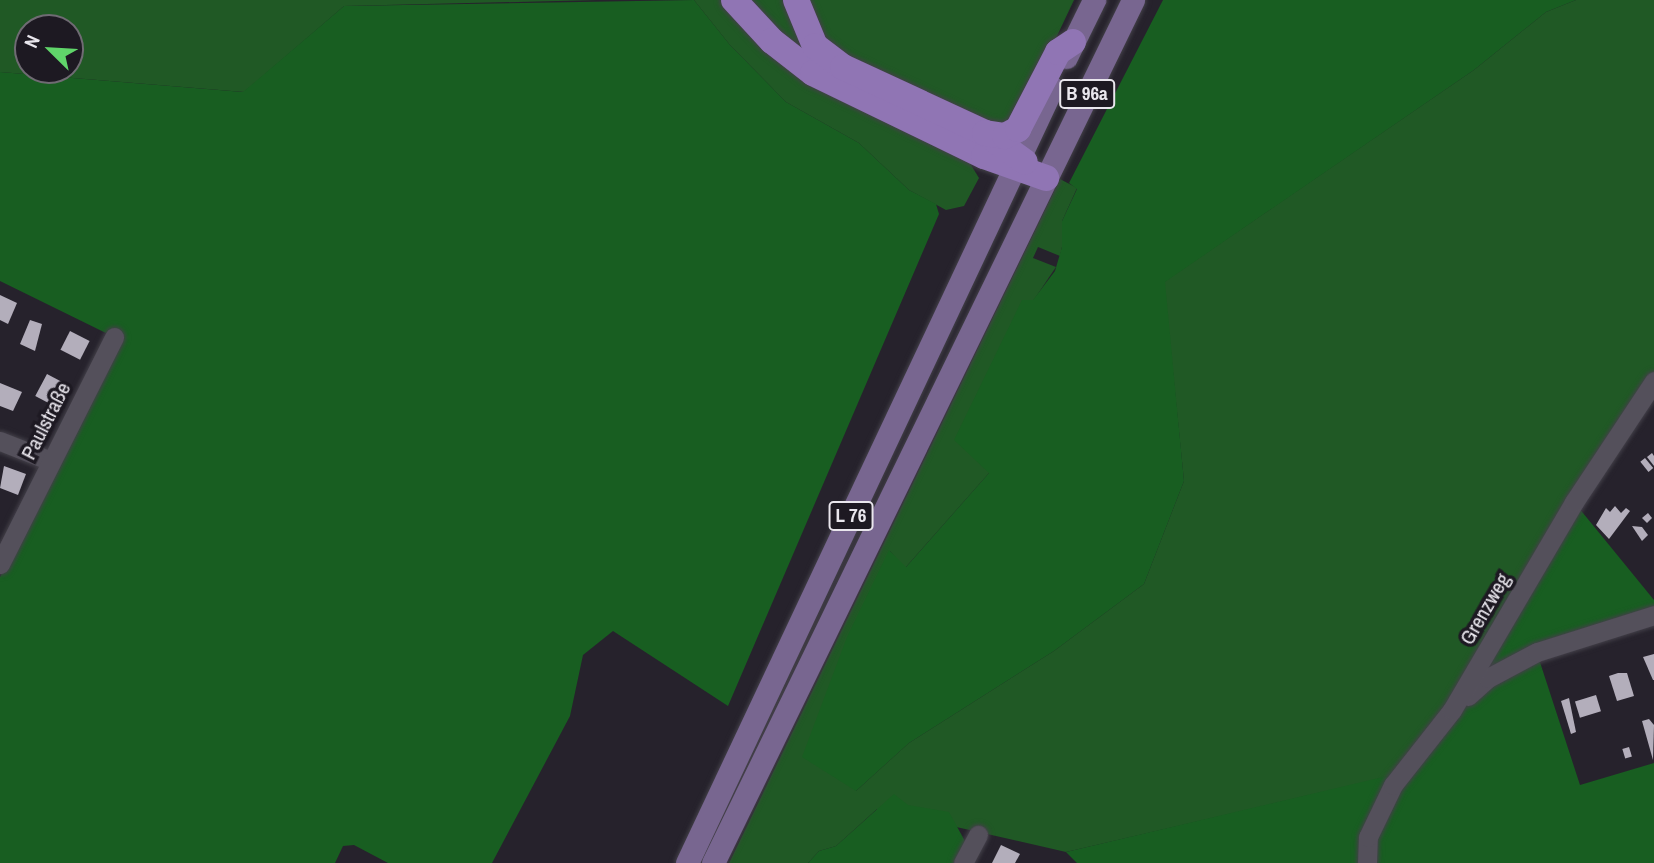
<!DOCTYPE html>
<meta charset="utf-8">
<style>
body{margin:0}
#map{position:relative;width:1654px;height:863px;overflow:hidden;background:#26222c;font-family:"Archivo Narrow",sans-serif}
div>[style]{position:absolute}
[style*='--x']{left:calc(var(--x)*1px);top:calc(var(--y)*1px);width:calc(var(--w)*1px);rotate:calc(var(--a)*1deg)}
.green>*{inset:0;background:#205925}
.forest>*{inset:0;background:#185e21}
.building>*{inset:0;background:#b3aebb;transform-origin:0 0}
.roads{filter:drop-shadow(0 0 2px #434049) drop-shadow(0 0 2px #434049)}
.minor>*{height:19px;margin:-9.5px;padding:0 9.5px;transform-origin:9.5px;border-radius:9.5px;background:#54505b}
.major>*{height:23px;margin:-11.5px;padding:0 11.5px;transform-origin:11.5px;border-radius:11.5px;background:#786690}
.highway>*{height:26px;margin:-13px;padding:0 13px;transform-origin:13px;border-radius:13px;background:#9075b4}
span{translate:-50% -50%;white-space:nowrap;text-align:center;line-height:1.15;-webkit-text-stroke:7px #1d1922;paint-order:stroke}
.shield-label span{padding:2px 5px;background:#1d1922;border:2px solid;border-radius:5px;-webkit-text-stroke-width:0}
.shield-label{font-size:19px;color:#e9e6ed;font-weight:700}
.street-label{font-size:21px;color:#e9e6ed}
.north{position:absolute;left:14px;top:14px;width:70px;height:70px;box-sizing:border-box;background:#1d1922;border:2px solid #6f6b73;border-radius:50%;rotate:294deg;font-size:19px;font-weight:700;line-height:28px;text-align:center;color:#e9e6ed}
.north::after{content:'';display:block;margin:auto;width:24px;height:32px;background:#60d56a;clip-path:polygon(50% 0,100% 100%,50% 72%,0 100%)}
</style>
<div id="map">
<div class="green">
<div style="clip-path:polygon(evenodd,0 0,598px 0,344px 6px,244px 92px,0 72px,0 0,28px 28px,70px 28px,70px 70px,28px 70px,28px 28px)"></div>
<div style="clip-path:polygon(694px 0,1074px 0,1020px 114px,968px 160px,979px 178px,964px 206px,946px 210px,909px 190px,859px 143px,786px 102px,730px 45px)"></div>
<div style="clip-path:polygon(1576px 0,1654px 0,1654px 381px,1400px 774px,1066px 852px,877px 809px,836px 846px,819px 851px,808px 863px,729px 863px,1060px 179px,1077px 188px,1062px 221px,1062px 247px,1060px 256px,1038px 247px,1033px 258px,1056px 267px,1033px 301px,989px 473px,905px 568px,890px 551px,856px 791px,909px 743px,1054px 651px,1144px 584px,1184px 481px,1164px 282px,1474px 70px,1546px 12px)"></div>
</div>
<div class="forest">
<div style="clip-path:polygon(694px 0,730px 45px,786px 102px,859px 143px,909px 190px,936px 204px,939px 214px,728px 706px,613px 631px,583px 655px,570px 716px,492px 863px,388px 863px,354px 845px,343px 846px,335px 863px,0 863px,0 577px,114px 337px,0 281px,0 72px,243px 92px,344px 6px)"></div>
<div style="clip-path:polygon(1163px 0,1576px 0,1546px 12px,1474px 70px,1165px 282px,1184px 481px,1144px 584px,1054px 651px,909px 743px,856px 791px,802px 757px,847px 637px,889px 550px,906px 567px,989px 473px,954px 440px,1022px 300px,1033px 300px,1055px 271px,1062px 247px,1062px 221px,1077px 189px,1069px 183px)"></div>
<div style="clip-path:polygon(1574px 502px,1654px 600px,1654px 615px,1537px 653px,1580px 785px,1654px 763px,1654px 863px,1077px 863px,1066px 852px,1400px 773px)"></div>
<div style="clip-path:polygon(894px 794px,908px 805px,949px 812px,966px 843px,954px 863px,808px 863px,819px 851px,836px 846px)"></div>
</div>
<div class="building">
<div style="clip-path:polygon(0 295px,17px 303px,8px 324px,0 320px)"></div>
<div style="clip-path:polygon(30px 320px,42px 324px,35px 351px,20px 344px)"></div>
<div style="left:70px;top:331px;width:22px;height:21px;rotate:27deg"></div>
<div style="left:47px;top:374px;width:24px;height:25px;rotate:28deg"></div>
<div style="clip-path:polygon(0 383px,22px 392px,13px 411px,0 406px)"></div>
<div style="clip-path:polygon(1652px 453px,1654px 456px,1654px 466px,1647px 457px)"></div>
<div style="left:1645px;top:458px;width:13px;height:6px;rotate:51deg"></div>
<div style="clip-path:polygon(4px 466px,26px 474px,18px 495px,0 488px)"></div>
<div style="clip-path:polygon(1615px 506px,1621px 513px,1626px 508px,1630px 511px,1609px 539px,1596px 525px,1606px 508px,1610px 512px)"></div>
<div style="clip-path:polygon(1648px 513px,1652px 518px,1647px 523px,1642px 518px)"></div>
<div style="clip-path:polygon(1632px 526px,1642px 527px,1648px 535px,1642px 541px)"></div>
<div style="clip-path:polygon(1654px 654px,1654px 680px,1653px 680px,1643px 657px)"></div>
<div style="clip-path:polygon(1618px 673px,1627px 673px,1634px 696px,1617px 701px,1609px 676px)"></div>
<div style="left:1596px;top:695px;width:17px;height:22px;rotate:73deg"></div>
<div style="clip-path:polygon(1569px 698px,1576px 732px,1571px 734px,1561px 701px)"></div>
<div style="clip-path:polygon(1649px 719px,1654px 725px,1653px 760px,1642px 721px)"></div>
<div style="left:1629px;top:747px;width:10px;height:7px;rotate:73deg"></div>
<div style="clip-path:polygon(1001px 845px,1020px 854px,1015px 863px,992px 863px)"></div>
</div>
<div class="roads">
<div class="minor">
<div style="--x:0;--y:441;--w:55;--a:21.4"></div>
<div style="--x:0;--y:564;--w:254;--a:-63.3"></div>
<div style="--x:1468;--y:696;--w:27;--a:-42"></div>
<div style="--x:1488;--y:678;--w:55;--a:-28"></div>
<div style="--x:1537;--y:652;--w:123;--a:-17.5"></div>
<div style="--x:963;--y:863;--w:32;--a:-62"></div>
<div style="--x:1367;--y:863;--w:26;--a:-88"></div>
<div style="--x:1368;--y:837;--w:58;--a:-64.3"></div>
<div style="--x:1393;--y:785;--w:95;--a:-51.8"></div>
<div style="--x:1452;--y:710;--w:241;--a:-59.6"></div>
<div style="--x:1574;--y:502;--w:145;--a:-56.5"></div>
</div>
<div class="major">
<div style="--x:1066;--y:57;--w:64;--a:-63.8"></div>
<div style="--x:687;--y:863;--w:857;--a:-64.78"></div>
<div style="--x:713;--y:863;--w:960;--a:-64.05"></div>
</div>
<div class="highway">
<div style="--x:734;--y:0;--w:56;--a:47.2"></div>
<div style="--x:772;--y:41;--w:52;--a:38"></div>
<div style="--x:813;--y:73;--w:190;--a:25.9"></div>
<div style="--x:984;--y:156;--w:66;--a:19.5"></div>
<div style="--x:796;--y:0;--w:50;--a:67.6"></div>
<div style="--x:815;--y:46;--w:35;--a:37"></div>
<div style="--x:843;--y:67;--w:157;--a:24.9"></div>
<div style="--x:985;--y:133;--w:49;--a:35.9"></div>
<div style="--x:985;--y:133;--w:20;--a:9"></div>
<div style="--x:1005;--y:136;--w:15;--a:-28"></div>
<div style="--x:1018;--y:129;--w:87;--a:-62.5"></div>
<div style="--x:1058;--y:52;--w:18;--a:-34"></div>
</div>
</div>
<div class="shield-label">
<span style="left:1087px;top:94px">B 96a</span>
<span style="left:851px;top:516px">L 76</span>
</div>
<div class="street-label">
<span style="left:46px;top:421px;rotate:-63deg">Paulstraße</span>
<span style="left:1485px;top:609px;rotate:-60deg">Grenzweg</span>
</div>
<div class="north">N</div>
</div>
